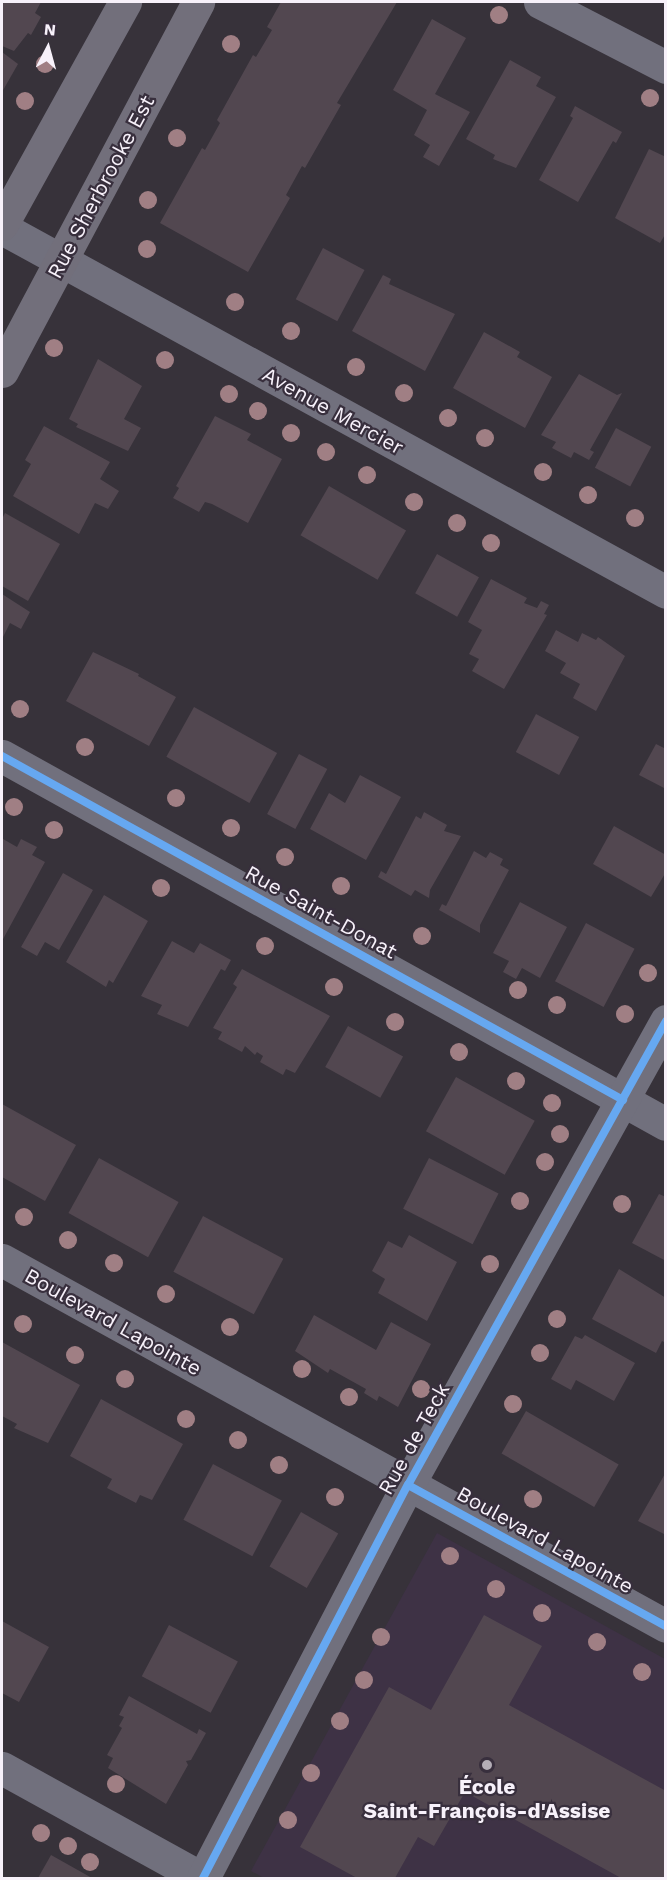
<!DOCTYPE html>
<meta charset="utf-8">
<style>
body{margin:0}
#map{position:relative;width:667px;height:1880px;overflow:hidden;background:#37323a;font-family:"Work Sans",sans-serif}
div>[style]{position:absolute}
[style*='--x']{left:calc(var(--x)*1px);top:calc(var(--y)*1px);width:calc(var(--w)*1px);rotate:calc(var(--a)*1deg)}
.built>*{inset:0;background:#3e3245}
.building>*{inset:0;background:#524750;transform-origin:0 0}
.minor>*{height:33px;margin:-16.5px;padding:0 16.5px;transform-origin:16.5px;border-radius:16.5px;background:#71707d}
.primary>*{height:33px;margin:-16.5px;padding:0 16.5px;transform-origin:16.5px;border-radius:16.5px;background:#726f7b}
.cycleway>*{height:8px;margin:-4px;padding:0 4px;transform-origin:4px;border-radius:4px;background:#66a8f1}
.trees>*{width:18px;height:18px;margin:-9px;border-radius:50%;background:#a07f84}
.dots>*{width:16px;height:16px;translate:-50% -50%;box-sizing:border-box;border:3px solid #382f3d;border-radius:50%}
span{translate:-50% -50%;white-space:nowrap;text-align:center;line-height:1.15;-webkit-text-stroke:4.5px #382f3d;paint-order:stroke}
.street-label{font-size:21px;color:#f7f1fa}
.poi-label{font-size:21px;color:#f7f1fa;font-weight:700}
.frame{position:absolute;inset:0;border:3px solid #f7f1fa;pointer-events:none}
.north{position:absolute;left:18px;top:18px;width:60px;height:60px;-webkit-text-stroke:4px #382f3d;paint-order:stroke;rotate:6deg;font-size:16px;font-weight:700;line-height:24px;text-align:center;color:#f7f1fa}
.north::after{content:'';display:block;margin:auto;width:21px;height:27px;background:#f7f1fa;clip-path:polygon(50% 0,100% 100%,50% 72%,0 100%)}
</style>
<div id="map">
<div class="built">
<div style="clip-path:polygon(437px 1533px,665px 1659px,665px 1878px,264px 1878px,251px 1871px)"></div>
</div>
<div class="building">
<div style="clip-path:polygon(2px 2px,41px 2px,35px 13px,41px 17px,31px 35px,28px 33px,14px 51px,2px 46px)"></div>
<div style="clip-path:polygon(281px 2px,397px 2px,337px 103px,341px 105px,305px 168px,302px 166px,286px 195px,290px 198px,248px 272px,160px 223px,202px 148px,205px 150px,220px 123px,217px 120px,253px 55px,256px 57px,272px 30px,267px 27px)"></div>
<div style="clip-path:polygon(432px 19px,466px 38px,435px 94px,470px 112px,439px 166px,423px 157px,430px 145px,414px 135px,427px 110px,393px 90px)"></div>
<div style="clip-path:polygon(2px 52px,18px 64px,2px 92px)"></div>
<div style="clip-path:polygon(510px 60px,541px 77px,536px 86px,556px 97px,516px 168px,493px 159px,495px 155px,466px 139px)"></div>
<div style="clip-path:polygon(575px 106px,622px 132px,616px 143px,613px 141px,578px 202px,539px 180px,573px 118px,570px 116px)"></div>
<div style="clip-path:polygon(649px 149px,666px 157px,666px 233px,660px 243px,615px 218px)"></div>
<div style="left:323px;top:248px;width:47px;height:58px;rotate:28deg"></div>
<div style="clip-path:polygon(383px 275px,391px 279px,389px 284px,455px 314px,425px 371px,352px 331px)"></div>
<div style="clip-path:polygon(484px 332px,520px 352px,517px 357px,552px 377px,525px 428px,453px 388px)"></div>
<div style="clip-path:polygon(98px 359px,142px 386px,124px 419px,141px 428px,128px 451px,76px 427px,78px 424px,69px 419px)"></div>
<div style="clip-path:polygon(579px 374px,617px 395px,622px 393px,590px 450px,594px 452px,589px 460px,574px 452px,571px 458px,552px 448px,556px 442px,541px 435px)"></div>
<div style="clip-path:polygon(215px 416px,251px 434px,247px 440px,282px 459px,248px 523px,212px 504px,205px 502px,199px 512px,173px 498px,179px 488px,176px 486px)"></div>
<div style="clip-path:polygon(44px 426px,110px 462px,100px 479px,119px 491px,108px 509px,95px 503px,79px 534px,13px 496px,31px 464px,25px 460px)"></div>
<div style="left:616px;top:428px;width:40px;height:45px;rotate:28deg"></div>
<div style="left:329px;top:486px;width:89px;height:57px;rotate:30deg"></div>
<div style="clip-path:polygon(5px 513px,60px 544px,28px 601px,2px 586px,2px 519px)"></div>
<div style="left:437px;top:554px;width:48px;height:45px;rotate:29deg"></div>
<div style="clip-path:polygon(491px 579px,527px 598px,524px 603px,537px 608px,541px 601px,549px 605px,544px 614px,547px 615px,504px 689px,472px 671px,479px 659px,469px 654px,482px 630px,468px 622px)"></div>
<div style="clip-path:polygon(2px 594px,30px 612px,21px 629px,10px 623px,2px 639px)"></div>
<div style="clip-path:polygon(556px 630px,578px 642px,582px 633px,596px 640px,598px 637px,625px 656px,596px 711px,573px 698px,580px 684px,560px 673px,566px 663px,545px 651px)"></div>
<div style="clip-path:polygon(93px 652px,139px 674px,138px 676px,176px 697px,149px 746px,66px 701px)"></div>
<div style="left:194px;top:707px;width:95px;height:57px;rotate:29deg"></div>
<div style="left:536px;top:714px;width:49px;height:43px;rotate:28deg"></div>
<div style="clip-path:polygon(656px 744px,666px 749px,666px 789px,639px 775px)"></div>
<div style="left:299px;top:754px;width:32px;height:68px;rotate:28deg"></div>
<div style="clip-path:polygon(360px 775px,401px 797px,366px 860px,310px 829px,329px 793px,345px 803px)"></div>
<div style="clip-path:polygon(424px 812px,447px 825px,444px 831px,461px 836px,430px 890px,429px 898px,415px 890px,411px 896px,378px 877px,381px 871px,386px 874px,416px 816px,421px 819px)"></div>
<div style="clip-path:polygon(614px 826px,666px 855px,666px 872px,651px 897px,593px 864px)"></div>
<div style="clip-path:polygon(3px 839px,17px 847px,21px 839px,37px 847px,32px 855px,45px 862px,2px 941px)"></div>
<div style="clip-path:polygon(474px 851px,486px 858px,490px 852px,503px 859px,500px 865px,509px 870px,480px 925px,480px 933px,439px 910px,442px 904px,446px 906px)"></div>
<div style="clip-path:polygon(63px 873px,93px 890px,59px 950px,45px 942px,37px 956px,21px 947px)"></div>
<div style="clip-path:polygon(104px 895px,148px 921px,113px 983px,109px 980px,106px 987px,66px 962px)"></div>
<div style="clip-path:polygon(520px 902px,567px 927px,540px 978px,522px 968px,516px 979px,503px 972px,509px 961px,493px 953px)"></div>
<div style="left:586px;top:923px;width:55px;height:66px;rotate:28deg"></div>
<div style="clip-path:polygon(172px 941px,194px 953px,200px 943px,231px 960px,225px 971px,221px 969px,188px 1027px,157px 1014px,162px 1005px,141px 996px)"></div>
<div style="clip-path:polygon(242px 969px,330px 1016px,295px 1073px,286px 1069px,283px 1075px,260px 1062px,263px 1056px,257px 1052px,255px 1055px,245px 1046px,242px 1052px,218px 1039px,222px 1032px,213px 1028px,237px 987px,233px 984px)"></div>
<div style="left:348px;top:1026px;width:63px;height:47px;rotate:29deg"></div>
<div style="left:456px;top:1077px;width:90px;height:62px;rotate:29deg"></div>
<div style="clip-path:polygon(2px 1104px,76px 1145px,45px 1201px,2px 1177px)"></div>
<div style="left:99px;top:1158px;width:91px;height:63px;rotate:29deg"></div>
<div style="left:429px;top:1158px;width:78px;height:57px;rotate:27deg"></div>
<div style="clip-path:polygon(659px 1194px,666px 1197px,666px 1261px,632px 1243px)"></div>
<div style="left:203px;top:1216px;width:91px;height:63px;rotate:28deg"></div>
<div style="clip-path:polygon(409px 1235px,457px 1262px,427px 1321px,378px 1293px,385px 1279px,372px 1271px,388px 1241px,402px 1248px)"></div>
<div style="clip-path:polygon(619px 1269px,666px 1298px,666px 1343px,662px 1341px,656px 1353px,592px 1319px)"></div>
<div style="clip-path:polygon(314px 1315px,376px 1350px,391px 1322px,431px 1344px,398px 1407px,379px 1396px,377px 1401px,364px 1393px,366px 1389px,330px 1369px,328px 1373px,295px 1351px)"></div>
<div style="clip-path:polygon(585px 1335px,635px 1363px,614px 1401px,576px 1380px,571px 1390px,551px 1379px,575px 1336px,582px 1339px)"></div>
<div style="clip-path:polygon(2px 1342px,80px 1385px,48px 1443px,14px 1428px,17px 1424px,2px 1416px)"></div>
<div style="clip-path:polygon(101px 1399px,183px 1444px,152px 1500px,140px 1495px,136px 1503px,107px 1488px,112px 1479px,70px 1456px)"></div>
<div style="left:526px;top:1411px;width:107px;height:49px;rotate:30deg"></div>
<div style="left:213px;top:1464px;width:78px;height:63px;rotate:28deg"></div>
<div style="clip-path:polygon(666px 1472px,666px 1535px,638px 1521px)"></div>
<div style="left:301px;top:1512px;width:43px;height:63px;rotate:30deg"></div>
<div style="clip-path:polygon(484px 1615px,542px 1646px,509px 1705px,666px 1791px,666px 1878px,621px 1878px,465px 1792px,434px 1846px,418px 1837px,395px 1878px,357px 1878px,300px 1847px,389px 1687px,431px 1710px)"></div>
<div style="clip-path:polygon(2px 1621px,49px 1647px,19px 1702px,2px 1693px)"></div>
<div style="left:169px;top:1625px;width:78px;height:58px;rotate:28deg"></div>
<div style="clip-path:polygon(129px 1696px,197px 1734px,199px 1729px,206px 1733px,191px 1760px,186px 1761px,188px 1765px,166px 1804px,108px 1768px,113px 1758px,107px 1755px,122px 1728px,119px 1726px,124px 1717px,119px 1715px)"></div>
<div style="clip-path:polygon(51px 1855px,92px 1878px,38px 1878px)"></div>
</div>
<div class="minor">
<div style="--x:540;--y:2;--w:142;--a:27.3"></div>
<div style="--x:2;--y:228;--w:757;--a:28.73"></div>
<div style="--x:2;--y:756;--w:759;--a:29"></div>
<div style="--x:2;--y:1260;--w:758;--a:28.86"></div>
<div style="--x:2;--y:1768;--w:227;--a:28.9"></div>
<div style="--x:203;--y:1878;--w:443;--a:-62.5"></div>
<div style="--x:408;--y:1485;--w:531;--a:-60.92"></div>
</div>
<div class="primary">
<div style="--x:2;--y:224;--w:254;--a:-61"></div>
<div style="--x:2;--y:371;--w:418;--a:-62"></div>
</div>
<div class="cycleway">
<div style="--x:2;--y:756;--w:710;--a:28.98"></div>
<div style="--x:408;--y:1485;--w:294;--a:28.7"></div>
<div style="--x:203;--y:1878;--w:443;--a:-62.5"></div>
<div style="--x:408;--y:1485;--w:531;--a:-60.92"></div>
</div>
<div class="trees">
<div style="left:499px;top:15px"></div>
<div style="left:231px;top:44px"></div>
<div style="left:45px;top:64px"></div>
<div style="left:650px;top:98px"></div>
<div style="left:25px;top:101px"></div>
<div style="left:177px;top:138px"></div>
<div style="left:148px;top:200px"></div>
<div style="left:147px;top:249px"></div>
<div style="left:235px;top:302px"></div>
<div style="left:291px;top:331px"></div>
<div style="left:54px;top:348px"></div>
<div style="left:165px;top:360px"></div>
<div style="left:356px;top:367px"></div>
<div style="left:404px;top:393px"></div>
<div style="left:229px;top:394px"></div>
<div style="left:258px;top:411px"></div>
<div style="left:448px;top:418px"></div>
<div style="left:291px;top:433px"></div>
<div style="left:485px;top:438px"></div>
<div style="left:326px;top:452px"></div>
<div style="left:543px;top:472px"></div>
<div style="left:367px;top:475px"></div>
<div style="left:588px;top:495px"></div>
<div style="left:414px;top:502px"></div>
<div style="left:635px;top:518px"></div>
<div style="left:457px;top:523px"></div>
<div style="left:491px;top:543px"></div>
<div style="left:20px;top:709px"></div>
<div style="left:85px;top:747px"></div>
<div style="left:176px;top:798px"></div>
<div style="left:14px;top:807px"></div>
<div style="left:231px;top:828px"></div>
<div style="left:54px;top:830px"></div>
<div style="left:285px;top:857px"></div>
<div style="left:341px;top:886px"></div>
<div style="left:161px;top:888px"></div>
<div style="left:422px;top:936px"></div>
<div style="left:265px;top:946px"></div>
<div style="left:648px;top:973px"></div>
<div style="left:334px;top:987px"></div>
<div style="left:518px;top:990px"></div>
<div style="left:557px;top:1005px"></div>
<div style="left:625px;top:1014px"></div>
<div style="left:395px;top:1022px"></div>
<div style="left:459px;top:1052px"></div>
<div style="left:516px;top:1081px"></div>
<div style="left:552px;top:1103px"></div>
<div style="left:560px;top:1134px"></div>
<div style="left:545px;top:1162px"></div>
<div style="left:520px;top:1201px"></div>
<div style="left:622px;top:1204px"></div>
<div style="left:24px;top:1217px"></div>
<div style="left:68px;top:1240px"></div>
<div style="left:114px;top:1263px"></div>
<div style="left:490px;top:1264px"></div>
<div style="left:166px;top:1294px"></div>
<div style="left:557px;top:1319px"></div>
<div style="left:23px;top:1324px"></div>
<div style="left:230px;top:1327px"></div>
<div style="left:540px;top:1353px"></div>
<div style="left:75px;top:1355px"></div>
<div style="left:302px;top:1369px"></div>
<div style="left:125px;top:1379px"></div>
<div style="left:421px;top:1389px"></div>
<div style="left:349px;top:1397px"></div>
<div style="left:513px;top:1404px"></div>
<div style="left:186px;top:1419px"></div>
<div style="left:238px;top:1440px"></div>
<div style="left:279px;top:1465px"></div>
<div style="left:335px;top:1497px"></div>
<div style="left:533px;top:1499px"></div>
<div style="left:450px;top:1556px"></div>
<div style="left:496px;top:1589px"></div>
<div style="left:542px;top:1613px"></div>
<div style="left:381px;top:1637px"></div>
<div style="left:597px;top:1642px"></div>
<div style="left:642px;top:1672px"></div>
<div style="left:364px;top:1680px"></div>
<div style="left:340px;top:1721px"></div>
<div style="left:311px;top:1773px"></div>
<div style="left:116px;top:1784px"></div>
<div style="left:288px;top:1820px"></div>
<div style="left:41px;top:1833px"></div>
<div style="left:68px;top:1846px"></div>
<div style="left:90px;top:1862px"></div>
</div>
<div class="dots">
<div style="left:487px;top:1765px;background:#b4aeb7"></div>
</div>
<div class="street-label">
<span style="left:101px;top:187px;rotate:-62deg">Rue Sherbrooke Est</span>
<span style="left:333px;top:411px;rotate:29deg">Avenue Mercier</span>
<span style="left:321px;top:912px;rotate:29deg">Rue Saint-Donat</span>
<span style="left:113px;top:1322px;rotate:29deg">Boulevard Lapointe</span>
<span style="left:414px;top:1439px;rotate:-61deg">Rue de Teck</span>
<span style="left:545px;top:1540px;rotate:29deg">Boulevard Lapointe</span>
</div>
<div class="poi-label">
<span style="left:487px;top:1799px">École<br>Saint-François-d'Assise</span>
</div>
<div class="frame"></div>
<div class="north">N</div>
</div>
